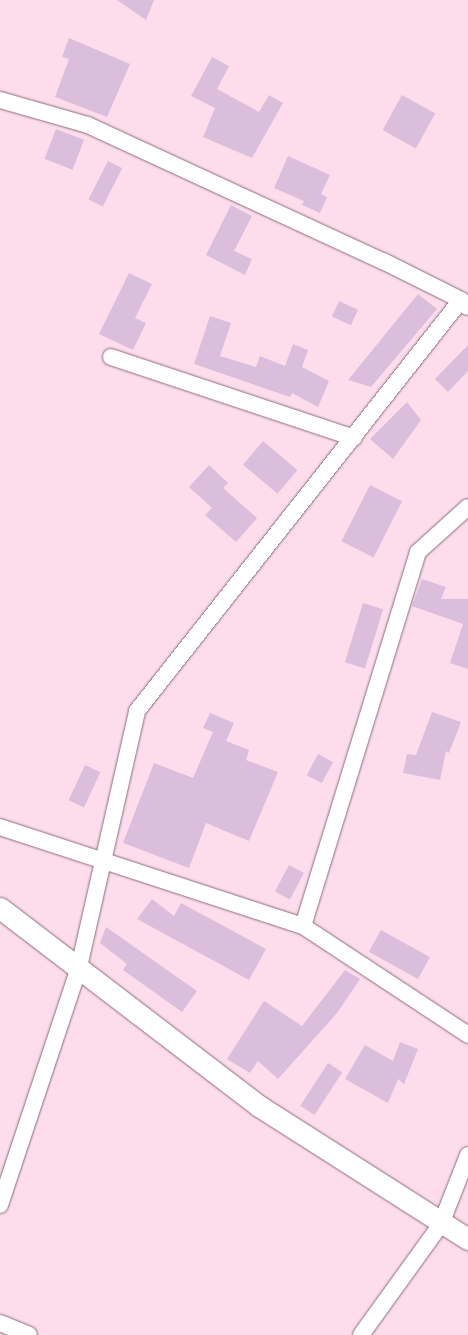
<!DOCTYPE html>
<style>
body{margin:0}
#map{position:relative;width:468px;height:1335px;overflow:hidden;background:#fdddec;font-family:Arial,sans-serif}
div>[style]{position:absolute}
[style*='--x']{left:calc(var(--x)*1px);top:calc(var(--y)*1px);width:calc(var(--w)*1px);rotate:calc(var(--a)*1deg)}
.building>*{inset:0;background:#dabedb;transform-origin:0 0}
.roads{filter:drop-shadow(0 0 1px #8d6b7b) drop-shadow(0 0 1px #8d6b7b)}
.minor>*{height:16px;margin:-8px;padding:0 8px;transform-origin:8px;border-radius:8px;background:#fff}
.tertiary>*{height:21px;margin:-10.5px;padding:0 10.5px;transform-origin:10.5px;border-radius:10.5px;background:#fff}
span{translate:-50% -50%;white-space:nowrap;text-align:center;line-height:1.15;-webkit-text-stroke:4px #fdddec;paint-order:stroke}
</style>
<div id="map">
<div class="building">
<div style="clip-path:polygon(117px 0,154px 0,146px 20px)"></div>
<div style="clip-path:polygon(69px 38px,130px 64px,107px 117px,55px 97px,69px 59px,62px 57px)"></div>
<div style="clip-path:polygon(212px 57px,229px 66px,217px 89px,259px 112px,269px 95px,283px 103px,252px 158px,203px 137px,215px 108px,191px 96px)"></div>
<div style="left:402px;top:95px;width:38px;height:40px;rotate:29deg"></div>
<div style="left:56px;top:129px;width:30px;height:32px;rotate:21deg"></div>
<div style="clip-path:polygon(288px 156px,330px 175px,321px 194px,327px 197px,320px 213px,302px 205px,304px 201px,274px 188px)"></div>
<div style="left:108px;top:161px;width:16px;height:43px;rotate:27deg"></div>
<div style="clip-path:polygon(231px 205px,252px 216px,234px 251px,252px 259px,245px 275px,206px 255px)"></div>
<div style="clip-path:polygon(129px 273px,152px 284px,135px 318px,146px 323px,133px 350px,99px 334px)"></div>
<div style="clip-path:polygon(418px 294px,437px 309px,371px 387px,348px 380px)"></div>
<div style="left:339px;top:301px;width:21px;height:17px;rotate:25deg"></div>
<div style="clip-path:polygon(210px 316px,231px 323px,220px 356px,256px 367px,260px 356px,285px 366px,293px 344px,308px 350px,302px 367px,329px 381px,318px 407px,292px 393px,290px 397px,194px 364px)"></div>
<div style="clip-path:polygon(468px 345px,468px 371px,448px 392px,435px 379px)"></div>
<div style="clip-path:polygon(407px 402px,421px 420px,393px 459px,370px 439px)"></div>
<div style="left:263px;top:441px;width:45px;height:31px;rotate:40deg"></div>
<div style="clip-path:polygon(209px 465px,228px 483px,223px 488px,257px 518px,236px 542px,205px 515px,212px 508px,189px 487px)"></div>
<div style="left:370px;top:485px;width:36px;height:63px;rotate:27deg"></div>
<div style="clip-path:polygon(422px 579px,446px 587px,441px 599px,468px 599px,468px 669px,450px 663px,463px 624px,412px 606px)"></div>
<div style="left:363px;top:603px;width:21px;height:62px;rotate:17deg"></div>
<div style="clip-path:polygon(432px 712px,461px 722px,449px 753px,446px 751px,440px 780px,403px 773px,407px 754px,416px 755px)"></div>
<div style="clip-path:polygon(210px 713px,234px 723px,226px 741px,249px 750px,246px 760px,278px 772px,249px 841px,206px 823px,189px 868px,123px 843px,154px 763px,193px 778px,213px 732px,203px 728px)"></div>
<div style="left:318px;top:754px;width:17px;height:24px;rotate:28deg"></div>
<div style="left:85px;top:765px;width:17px;height:39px;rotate:25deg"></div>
<div style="left:289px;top:865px;width:17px;height:30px;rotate:28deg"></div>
<div style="clip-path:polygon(152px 899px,174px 916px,181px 903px,266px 949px,249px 980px,137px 919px)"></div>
<div style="clip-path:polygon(106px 927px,197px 991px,182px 1012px,123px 970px,127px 964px,100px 943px)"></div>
<div style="left:381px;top:930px;width:56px;height:25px;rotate:29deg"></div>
<div style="clip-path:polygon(345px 970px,360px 979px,337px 1013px,278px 1079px,258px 1061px,250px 1073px,227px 1059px,264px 1001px,302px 1026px)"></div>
<div style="clip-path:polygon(400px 1042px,418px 1049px,404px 1084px,398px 1079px,388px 1103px,345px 1079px,365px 1045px,393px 1061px)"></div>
<div style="left:328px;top:1063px;width:17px;height:51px;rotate:33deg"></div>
</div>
<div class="roads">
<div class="minor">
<div style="--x:0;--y:100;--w:91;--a:15.9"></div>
<div style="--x:88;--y:125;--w:325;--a:24.8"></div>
<div style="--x:383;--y:261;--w:87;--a:26.6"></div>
<div style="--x:461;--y:300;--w:9;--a:49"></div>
<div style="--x:111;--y:357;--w:256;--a:18.4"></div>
<div style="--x:0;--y:827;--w:319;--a:18.1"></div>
<div style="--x:303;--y:926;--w:198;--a:33.4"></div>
<div style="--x:303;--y:926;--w:391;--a:-72.9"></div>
<div style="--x:418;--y:552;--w:67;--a:-42"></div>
<div style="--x:0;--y:1205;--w:251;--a:-71.6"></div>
<div style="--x:79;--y:967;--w:262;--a:-77.2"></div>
<div style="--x:137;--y:711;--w:523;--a:-51.75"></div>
<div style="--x:0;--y:1323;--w:31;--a:22"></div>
<div style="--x:361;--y:1335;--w:137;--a:-54.2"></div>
<div style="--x:441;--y:1224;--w:74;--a:-68.6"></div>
</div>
<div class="tertiary">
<div style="--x:0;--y:908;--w:326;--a:37.4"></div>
<div style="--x:259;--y:1106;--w:248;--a:32.5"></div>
</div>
</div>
</div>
